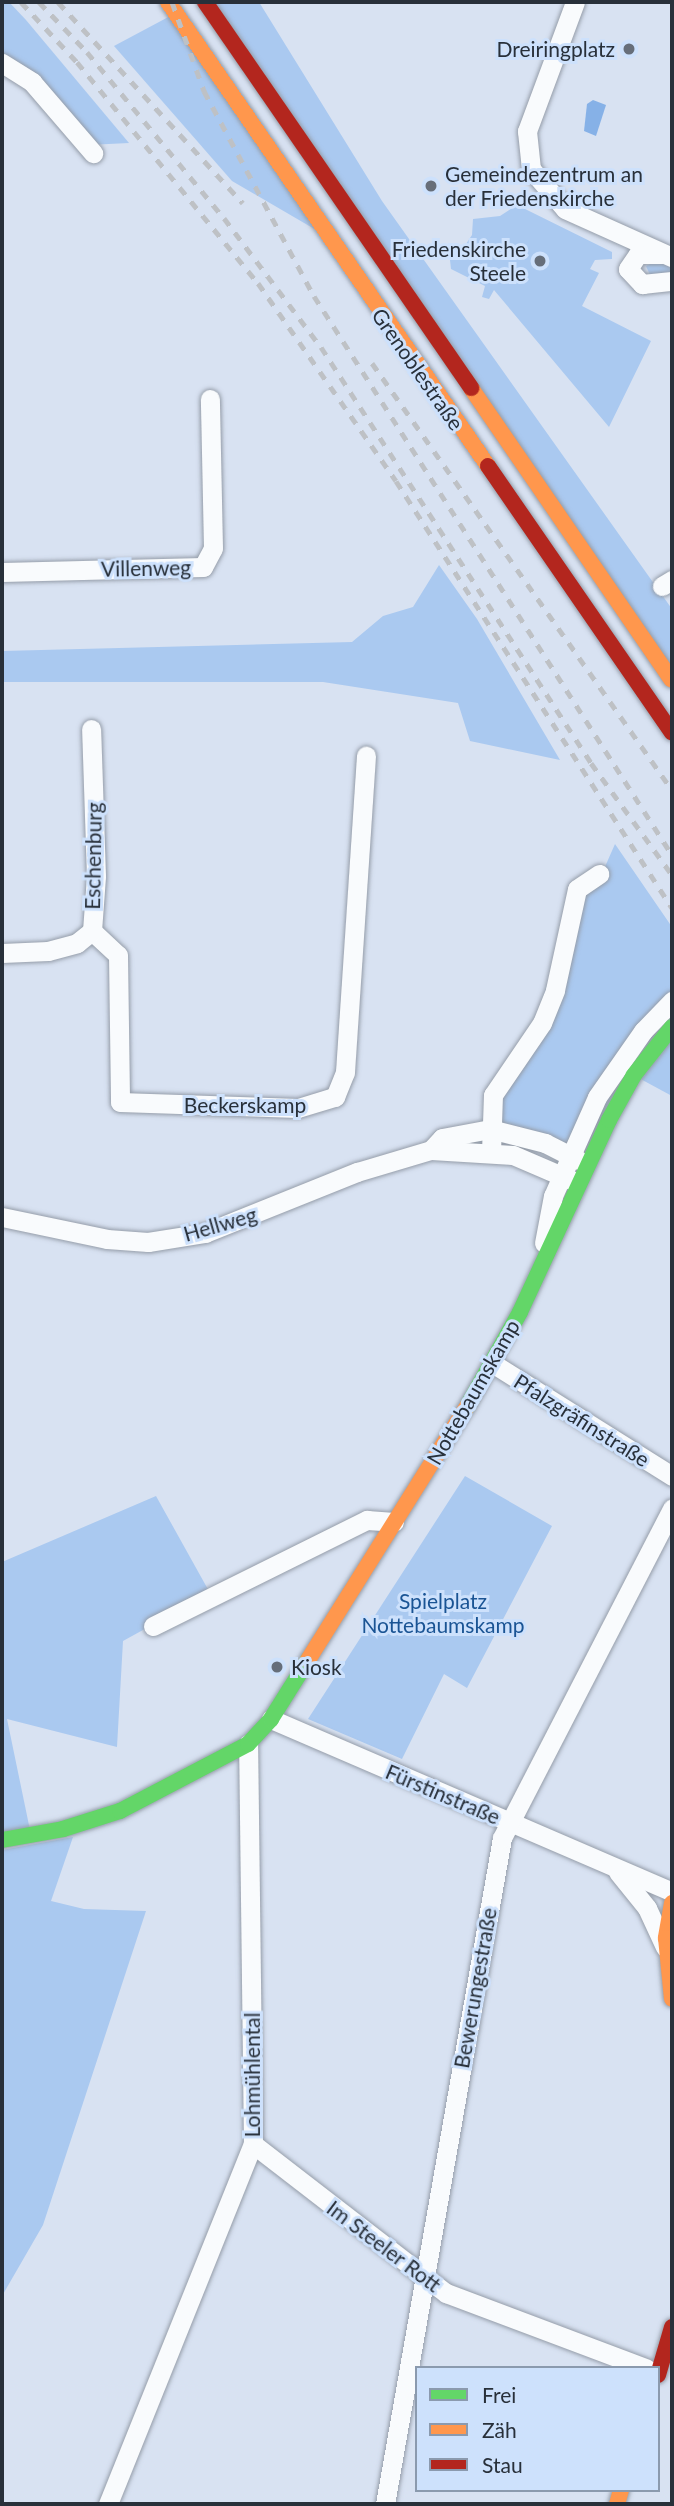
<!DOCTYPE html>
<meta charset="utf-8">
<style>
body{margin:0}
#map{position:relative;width:674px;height:2506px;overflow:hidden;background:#d8e2f2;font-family:Lato,sans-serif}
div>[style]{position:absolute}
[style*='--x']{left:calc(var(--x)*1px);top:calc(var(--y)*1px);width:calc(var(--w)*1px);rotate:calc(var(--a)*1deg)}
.green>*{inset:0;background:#aac9f0}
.water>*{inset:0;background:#86b1e7}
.roads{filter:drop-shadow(0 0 2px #959da9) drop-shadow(0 0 2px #959da9)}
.street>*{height:19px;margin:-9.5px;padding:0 9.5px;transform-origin:9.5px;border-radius:9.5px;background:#f9fbfd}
.fast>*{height:16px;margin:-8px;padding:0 8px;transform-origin:8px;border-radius:8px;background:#63d668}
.slow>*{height:16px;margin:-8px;padding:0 8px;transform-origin:8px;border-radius:8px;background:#ff974d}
.jam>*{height:16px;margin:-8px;padding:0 8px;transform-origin:8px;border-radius:8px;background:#b3261e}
.rail>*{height:5px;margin-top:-2.5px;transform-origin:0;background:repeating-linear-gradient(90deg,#bec1c5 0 9px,transparent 0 18px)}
.dots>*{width:19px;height:19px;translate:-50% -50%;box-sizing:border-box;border:4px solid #cde1fc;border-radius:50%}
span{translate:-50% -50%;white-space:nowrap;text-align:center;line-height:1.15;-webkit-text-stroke:6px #cde1fc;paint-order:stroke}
.poi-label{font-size:21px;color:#28303a}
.right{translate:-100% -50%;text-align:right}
.left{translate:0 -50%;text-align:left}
.street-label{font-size:21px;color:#28303a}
.park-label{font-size:21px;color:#1a5494}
.frame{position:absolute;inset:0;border:4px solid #28303a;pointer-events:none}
.legend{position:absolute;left:415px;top:2366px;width:245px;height:126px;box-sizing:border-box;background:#cde1fc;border:2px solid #8b9aae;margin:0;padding:9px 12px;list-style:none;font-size:21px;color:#28303a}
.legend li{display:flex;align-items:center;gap:14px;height:35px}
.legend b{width:35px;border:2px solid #8b9aae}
</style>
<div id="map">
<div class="green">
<div style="clip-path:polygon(2px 2px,9px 2px,26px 20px,129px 143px,88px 145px,2px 62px)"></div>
<div style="clip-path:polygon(206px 2px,259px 2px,382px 201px,672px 609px,672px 677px)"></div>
<div style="clip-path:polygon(174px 14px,323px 234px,232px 181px,114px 46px)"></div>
<div style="clip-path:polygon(517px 205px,612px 252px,612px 259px,595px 260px,590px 269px,599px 273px,582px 306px,651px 341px,609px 427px,494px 290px,489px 299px,482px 297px,485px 286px,451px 269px,449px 251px,464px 247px,472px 235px,473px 219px,500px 216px)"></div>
<div style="clip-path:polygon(654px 262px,672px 263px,672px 274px,650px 275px,646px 266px)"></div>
<div style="clip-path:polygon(439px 565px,477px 619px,560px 760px,470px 741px,458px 703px,323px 682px,2px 682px,2px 651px,352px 642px,383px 616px,413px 607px)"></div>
<div style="clip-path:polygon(615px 844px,672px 927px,672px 1021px,585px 1163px,491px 1128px,490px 1113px,521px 1062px,579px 891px,600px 878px)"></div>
<div style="clip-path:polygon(672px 1026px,672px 1096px,635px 1076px)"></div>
<div style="clip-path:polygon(465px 1476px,552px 1526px,467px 1688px,444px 1674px,402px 1759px,308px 1719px)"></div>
<div style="clip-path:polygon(156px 1496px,210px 1593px,123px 1641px,117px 1747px,7px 1719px,30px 1830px,2px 1834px,2px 1562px)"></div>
<div style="clip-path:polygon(73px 1837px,51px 1901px,84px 1909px,146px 1911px,43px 2225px,2px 2296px,2px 1850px)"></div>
</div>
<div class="water">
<div style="clip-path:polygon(593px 100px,606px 105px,596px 136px,584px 131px,587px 104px)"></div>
</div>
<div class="roads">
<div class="street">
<div style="--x:575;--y:2;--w:138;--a:110.4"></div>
<div style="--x:527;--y:131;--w:38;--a:84"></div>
<div style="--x:531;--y:169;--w:52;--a:49.6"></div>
<div style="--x:565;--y:209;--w:117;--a:24.2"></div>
<div style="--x:2;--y:63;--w:36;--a:32"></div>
<div style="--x:32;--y:82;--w:94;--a:49.3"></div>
<div style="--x:662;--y:254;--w:24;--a:180"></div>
<div style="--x:638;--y:254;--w:18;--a:124"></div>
<div style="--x:628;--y:269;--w:21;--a:47"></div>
<div style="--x:642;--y:284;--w:30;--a:-6"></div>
<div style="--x:2;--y:572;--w:201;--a:-1.4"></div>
<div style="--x:203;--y:567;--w:21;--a:-62"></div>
<div style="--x:213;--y:548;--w:149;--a:-91.2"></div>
<div style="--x:662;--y:586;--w:12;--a:-31"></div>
<div style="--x:92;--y:931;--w:35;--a:43"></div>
<div style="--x:118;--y:955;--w:147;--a:89.2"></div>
<div style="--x:120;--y:1102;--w:178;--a:1.9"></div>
<div style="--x:298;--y:1108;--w:39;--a:-17"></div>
<div style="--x:335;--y:1097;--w:27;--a:-68"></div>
<div style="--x:345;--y:1072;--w:317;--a:-86.2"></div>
<div style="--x:2;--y:953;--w:46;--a:-2.5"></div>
<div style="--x:48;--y:951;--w:30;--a:-15"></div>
<div style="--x:77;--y:943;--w:19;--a:-39"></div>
<div style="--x:92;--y:931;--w:55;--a:-85.8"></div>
<div style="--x:96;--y:876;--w:147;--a:-91.9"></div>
<div style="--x:431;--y:1150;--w:16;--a:-47"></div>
<div style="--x:442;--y:1138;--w:49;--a:-10.6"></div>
<div style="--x:490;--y:1129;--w:57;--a:14.3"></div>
<div style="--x:545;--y:1143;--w:37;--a:27"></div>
<div style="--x:491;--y:1152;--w:57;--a:-88"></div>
<div style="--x:493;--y:1095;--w:87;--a:-55.8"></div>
<div style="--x:542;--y:1023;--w:35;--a:-68"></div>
<div style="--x:555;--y:990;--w:103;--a:-77.7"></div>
<div style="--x:577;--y:889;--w:27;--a:-34"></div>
<div style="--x:2;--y:1217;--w:107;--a:11.8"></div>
<div style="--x:107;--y:1239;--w:41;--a:4.2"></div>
<div style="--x:148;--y:1242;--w:58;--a:-9"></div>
<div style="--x:205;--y:1233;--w:164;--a:-21.9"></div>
<div style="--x:357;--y:1172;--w:77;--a:-16.6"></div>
<div style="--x:431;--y:1150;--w:82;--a:3.5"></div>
<div style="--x:513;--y:1155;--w:69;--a:23.2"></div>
<div style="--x:544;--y:1243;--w:48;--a:-79.2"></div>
<div style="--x:553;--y:1196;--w:108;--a:-66"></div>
<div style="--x:597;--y:1097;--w:80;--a:-55.1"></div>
<div style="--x:643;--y:1031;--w:42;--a:-46"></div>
<div style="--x:492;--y:1363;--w:213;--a:32.1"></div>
<div style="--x:153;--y:1626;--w:239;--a:-26.4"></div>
<div style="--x:367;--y:1520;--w:27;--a:4"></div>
<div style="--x:271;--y:1719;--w:437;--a:23.3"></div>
<div style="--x:618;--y:1872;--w:46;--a:51.1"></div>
<div style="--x:647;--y:1908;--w:43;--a:65.2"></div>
<div style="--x:253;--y:2144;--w:244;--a:37.7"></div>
<div style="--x:446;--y:2293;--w:214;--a:20.6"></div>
<div style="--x:108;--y:2504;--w:388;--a:-68.1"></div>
<div style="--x:253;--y:2144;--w:400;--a:-90.7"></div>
<div style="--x:385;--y:2504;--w:676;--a:-80.04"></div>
<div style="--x:502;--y:1838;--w:371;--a:-62.7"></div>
</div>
<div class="fast">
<div style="--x:467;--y:1407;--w:109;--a:-60.8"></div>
<div style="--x:520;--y:1312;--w:212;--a:-65.1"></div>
<div style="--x:609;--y:1120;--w:51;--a:-60.9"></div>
<div style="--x:634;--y:1075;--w:61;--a:-51.6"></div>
<div style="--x:2;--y:1840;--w:62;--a:-10.2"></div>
<div style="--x:63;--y:1829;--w:60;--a:-17.5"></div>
<div style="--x:120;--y:1811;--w:144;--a:-27.6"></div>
<div style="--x:248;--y:1744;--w:34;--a:-47"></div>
<div style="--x:271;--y:1719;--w:70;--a:-57.9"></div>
</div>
<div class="slow">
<div style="--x:168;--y:2;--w:564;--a:55.41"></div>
<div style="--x:471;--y:388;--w:354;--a:55.5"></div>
<div style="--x:308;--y:1660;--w:299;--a:-57.9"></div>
<div style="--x:672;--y:1903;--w:36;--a:100"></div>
<div style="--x:666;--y:1938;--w:61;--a:84.4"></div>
<div style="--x:617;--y:2504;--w:15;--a:-74"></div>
</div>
<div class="jam">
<div style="--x:205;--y:2;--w:469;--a:55.4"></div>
<div style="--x:488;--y:466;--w:324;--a:55.4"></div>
<div style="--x:658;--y:2375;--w:50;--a:-73.7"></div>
</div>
</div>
<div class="rail">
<div style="--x:21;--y:2;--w:82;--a:47"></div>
<div style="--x:77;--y:62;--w:286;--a:50.7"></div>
<div style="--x:258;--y:283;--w:241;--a:55.1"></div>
<div style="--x:396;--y:481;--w:508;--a:57.12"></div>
<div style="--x:39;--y:2;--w:69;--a:46.2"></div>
<div style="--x:87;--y:52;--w:215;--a:50.5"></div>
<div style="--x:224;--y:218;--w:161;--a:53.1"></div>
<div style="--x:321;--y:347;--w:496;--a:57"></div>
<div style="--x:591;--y:763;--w:138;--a:54.1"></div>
<div style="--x:58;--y:2;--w:273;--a:47.4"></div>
<div style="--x:172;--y:2;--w:95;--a:70.2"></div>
<div style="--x:204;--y:91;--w:233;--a:61.8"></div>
<div style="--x:314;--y:296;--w:664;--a:57.36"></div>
<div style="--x:372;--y:363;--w:522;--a:54.91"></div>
</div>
<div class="dots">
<div style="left:629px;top:49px;background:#666e7a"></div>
<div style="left:431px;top:186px;background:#666e7a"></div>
<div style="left:540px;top:261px;background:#666e7a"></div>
<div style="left:277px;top:1667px;background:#666e7a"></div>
</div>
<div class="poi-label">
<span class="right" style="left:615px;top:49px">Dreiringplatz</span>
<span class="left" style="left:445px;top:186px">Gemeindezentrum an<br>der Friedenskirche</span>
<span class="right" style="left:526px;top:261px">Friedenskirche<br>Steele</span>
<span class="left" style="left:291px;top:1667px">Kiosk</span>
</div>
<div class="street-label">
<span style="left:418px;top:369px;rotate:55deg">Grenoblestraße</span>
<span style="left:146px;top:568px;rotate:-1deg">Villenweg</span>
<span style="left:93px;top:856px;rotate:-89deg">Eschenburg</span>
<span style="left:245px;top:1105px">Beckerskamp</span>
<span style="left:220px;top:1224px;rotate:-16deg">Hellweg</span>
<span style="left:473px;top:1392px;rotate:-60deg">Nottebaumskamp</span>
<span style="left:582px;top:1420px;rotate:32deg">Pfalzgräfinstraße</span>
<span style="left:443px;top:1794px;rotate:23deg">Fürstinstraße</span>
<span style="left:475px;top:1988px;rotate:-80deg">Bewerungestraße</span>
<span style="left:252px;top:2075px;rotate:-90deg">Lohmühlental</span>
<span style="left:384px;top:2246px;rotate:37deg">Im Steeler Rott</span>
</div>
<div class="park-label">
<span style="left:443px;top:1613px">Spielplatz<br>Nottebaumskamp</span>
</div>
<div class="frame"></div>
<ul class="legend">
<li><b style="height:9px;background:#63d668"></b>Frei</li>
<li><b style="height:9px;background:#ff974d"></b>Zäh</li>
<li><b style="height:9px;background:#b3261e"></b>Stau</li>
</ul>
</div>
